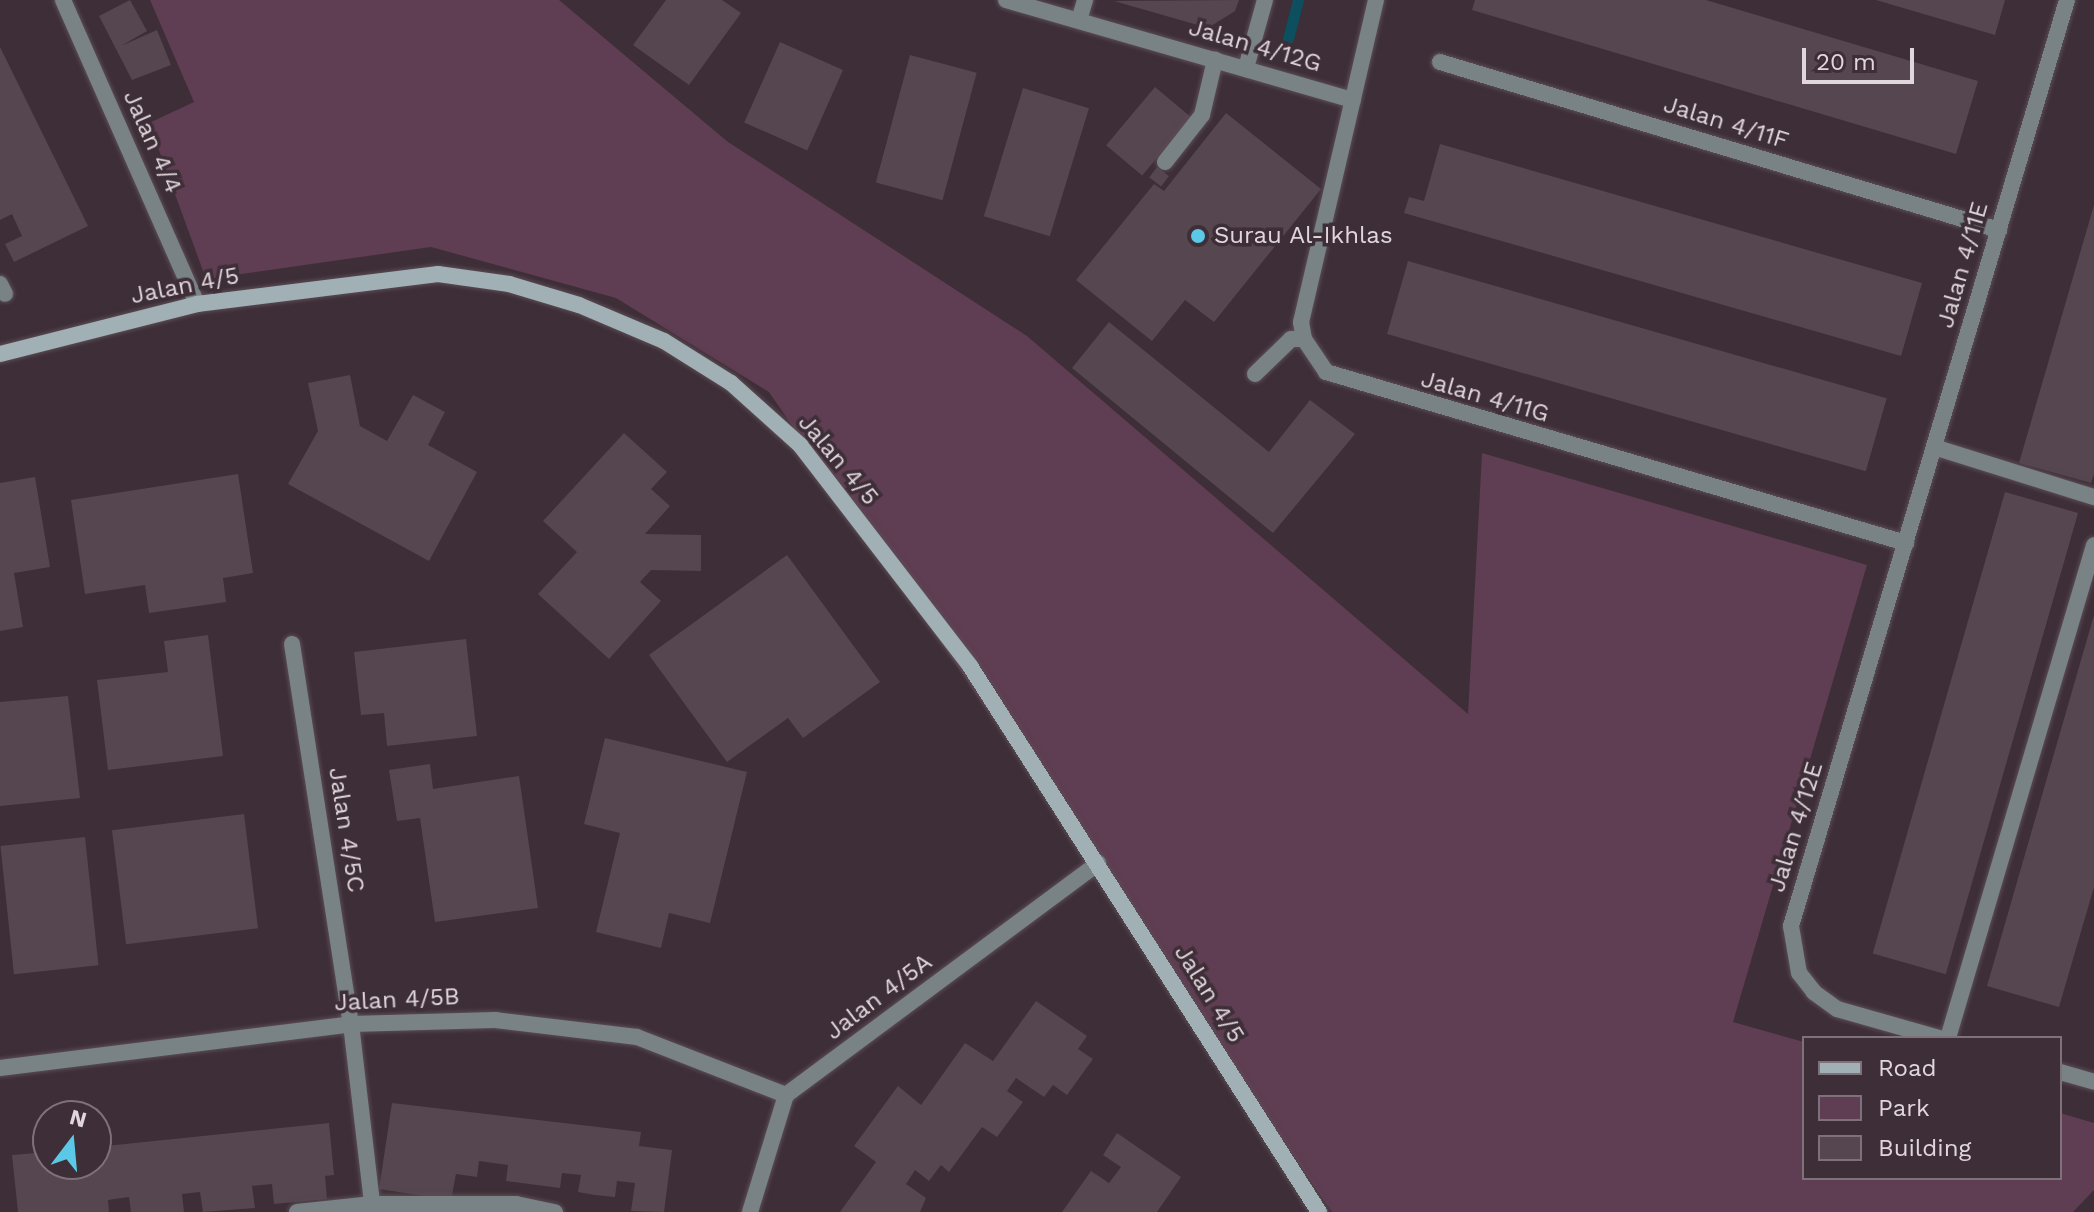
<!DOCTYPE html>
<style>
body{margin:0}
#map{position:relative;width:2094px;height:1212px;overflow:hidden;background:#3d2e37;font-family:"Work Sans",sans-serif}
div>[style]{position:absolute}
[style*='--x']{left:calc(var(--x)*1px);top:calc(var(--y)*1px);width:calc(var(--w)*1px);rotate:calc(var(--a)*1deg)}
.green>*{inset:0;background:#5f3d52}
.stream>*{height:11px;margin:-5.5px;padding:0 5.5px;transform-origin:5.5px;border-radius:5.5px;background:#0d4f5f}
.building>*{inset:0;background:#56464f;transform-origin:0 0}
.roads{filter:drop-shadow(0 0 2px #5b4c55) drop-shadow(0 0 2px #5b4c55)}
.lane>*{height:16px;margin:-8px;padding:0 8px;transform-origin:8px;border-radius:8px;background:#798386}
.street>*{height:16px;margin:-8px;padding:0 8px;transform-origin:8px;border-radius:8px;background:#798386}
.secondary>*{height:16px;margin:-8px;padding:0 8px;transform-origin:8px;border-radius:8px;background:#a1b0b5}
.dots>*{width:22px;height:22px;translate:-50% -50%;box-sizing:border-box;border:4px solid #3d2e37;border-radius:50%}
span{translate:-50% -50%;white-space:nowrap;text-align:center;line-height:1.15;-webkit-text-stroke:7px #3d2e37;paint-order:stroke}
.street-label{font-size:24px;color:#e1d6dc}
.poi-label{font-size:24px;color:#e1d6dc}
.left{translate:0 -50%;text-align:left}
.legend{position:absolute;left:1802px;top:1036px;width:260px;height:144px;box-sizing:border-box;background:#3d2e37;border:2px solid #7f7179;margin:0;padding:10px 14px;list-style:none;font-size:24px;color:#e1d6dc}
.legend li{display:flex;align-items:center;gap:16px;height:40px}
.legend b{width:40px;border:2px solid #7f7179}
.north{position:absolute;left:32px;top:1100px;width:80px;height:80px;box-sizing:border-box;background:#3d2e37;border:2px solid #7f7179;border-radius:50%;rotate:16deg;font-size:22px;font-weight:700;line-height:32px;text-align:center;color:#e1d6dc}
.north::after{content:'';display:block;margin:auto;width:28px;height:36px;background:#5bc8e6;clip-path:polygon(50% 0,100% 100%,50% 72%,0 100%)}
.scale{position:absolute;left:1802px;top:48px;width:112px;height:36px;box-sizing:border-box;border:4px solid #e1d6dc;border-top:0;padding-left:10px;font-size:24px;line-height:28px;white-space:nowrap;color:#e1d6dc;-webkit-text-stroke:6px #3d2e37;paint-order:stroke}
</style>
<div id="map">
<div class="green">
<div style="clip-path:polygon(150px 0,559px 0,728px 142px,1027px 336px,1468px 714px,1482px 453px,1867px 565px,1733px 1022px,1804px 1042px,1804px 1178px,2060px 1178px,2060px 1113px,2094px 1123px,2094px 1190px,2073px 1212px,1332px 1212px,769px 392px,616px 298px,431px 247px,206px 279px,149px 123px,194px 102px)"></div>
</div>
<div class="stream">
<div style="--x:1286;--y:46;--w:48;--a:-75.4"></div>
</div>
<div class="building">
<div style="clip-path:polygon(130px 0,147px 31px,121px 46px,157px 30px,171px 65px,132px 80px,99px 16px)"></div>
<div style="clip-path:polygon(666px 0,722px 0,741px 13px,689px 85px,633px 45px)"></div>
<div style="clip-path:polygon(1239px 0,1235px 11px,1208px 28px,1114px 1px)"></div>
<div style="clip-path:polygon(1475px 0,1706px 0,1978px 81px,1956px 154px,1472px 10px)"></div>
<div style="clip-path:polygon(1876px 0,2005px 0,1995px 35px)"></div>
<div style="left:780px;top:42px;width:69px;height:88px;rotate:24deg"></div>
<div style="clip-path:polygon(0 47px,88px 226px,14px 262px,5px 244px,22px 236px,12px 214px,0 220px)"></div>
<div style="left:910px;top:55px;width:69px;height:132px;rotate:15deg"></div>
<div style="left:1155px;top:87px;width:47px;height:76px;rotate:40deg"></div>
<div style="left:1023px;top:88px;width:69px;height:134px;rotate:17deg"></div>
<div style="clip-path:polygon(1226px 113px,1321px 189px,1214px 322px,1185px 300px,1152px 341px,1076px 280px,1154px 184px,1164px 191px)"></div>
<div style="clip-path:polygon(1440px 144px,1922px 283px,1901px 356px,1404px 213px,1409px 197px,1424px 201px)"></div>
<div style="left:1157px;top:167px;width:15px;height:13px;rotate:37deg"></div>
<div style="clip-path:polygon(2094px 205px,2094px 474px,2091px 483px,2019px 463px)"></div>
<div style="left:1408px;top:261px;width:498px;height:76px;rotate:16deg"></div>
<div style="clip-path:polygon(1109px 322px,1269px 452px,1310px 400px,1355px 434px,1273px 533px,1072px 368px)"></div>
<div style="clip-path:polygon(350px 375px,360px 426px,387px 441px,413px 395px,445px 412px,428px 445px,477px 472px,429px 561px,288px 484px,318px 431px,308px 383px)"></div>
<div style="clip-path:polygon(624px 433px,667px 472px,651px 489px,670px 506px,645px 534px,701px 535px,701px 571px,651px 570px,640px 582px,661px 601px,609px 659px,538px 594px,577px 552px,543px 521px)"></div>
<div style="clip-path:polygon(238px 474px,253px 573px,223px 578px,226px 602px,149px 613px,145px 585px,85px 594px,71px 500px)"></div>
<div style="clip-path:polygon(35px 477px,50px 567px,14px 573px,23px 627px,0 631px,0 483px)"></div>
<div style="left:2005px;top:492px;width:76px;height:480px;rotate:16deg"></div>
<div style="clip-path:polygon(787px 555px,880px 682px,803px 738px,788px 718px,727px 762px,649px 655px)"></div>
<div style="clip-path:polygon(2094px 615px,2094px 887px,2059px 1007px,1987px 986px)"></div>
<div style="clip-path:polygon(208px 635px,223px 756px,108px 770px,97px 680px,168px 672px,164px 641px)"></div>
<div style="clip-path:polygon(466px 639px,477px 736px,387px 746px,384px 713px,361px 715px,354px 652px)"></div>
<div style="clip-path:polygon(68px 696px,80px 798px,0 806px,0 702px)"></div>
<div style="clip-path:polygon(605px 738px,747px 772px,710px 923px,669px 913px,661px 948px,596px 932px,620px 833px,584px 824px)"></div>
<div style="clip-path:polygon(430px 764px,433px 789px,519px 776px,538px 908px,435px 922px,420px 818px,397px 821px,389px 770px)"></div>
<div style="left:244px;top:814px;width:115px;height:133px;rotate:83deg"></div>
<div style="left:85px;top:837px;width:129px;height:85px;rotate:84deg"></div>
<div style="clip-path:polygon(1036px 1001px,1087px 1036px,1078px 1049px,1093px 1059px,1067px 1095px,1053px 1085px,1044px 1097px,1016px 1078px,1007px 1091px,1023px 1102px,997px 1137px,982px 1127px,949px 1172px,941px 1165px,929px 1181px,915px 1170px,906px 1184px,926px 1198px,920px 1212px,840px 1212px,876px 1162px,854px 1146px,898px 1086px,921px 1105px,965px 1043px,993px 1061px)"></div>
<div style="clip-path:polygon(392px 1103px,641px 1132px,639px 1146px,672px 1150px,664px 1212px,631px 1211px,635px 1183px,617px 1181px,615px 1197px,595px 1195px,578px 1192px,581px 1175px,562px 1173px,560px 1188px,506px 1181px,508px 1165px,479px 1161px,477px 1177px,456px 1174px,451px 1200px,379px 1189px)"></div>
<div style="clip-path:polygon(329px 1123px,334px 1175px,325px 1176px,327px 1199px,274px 1204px,272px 1184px,252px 1186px,255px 1208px,203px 1212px,200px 1192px,182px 1194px,184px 1212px,131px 1212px,129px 1197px,108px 1200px,109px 1212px,18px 1212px,12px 1155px,48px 1152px,48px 1164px,96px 1164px,96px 1147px)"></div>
<div style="clip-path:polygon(1117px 1133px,1181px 1177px,1157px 1212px,1062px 1212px,1091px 1171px,1109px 1183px,1121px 1167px,1103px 1155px)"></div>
</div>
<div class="roads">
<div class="lane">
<div style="--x:1079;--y:20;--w:21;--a:-73"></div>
<div style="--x:1246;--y:68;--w:71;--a:-74.4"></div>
<div style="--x:1165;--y:162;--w:60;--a:-51.8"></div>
<div style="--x:1202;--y:115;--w:57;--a:-76.7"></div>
<div style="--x:0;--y:284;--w:11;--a:63"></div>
<div style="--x:1255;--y:374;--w:50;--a:-44.2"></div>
<div style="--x:1291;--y:339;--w:13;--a:0"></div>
<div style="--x:1934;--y:447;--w:168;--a:17.4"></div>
<div style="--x:351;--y:1024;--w:189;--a:83.3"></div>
<div style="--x:1948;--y:1038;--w:514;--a:-73.5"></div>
<div style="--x:297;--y:1212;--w:76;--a:-6"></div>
<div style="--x:373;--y:1204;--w:143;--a:0"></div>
<div style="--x:516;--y:1204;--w:40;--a:12"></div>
</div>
<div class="street">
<div style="--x:63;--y:0;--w:332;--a:66.2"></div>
<div style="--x:1006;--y:0;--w:361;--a:16.1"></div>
<div style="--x:1376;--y:0;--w:331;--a:103.1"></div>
<div style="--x:1301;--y:322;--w:17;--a:80"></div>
<div style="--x:1304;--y:339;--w:40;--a:56"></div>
<div style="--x:1326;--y:372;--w:605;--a:16.43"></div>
<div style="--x:1440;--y:62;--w:584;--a:16.73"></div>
<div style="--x:292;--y:644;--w:385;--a:81.2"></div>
<div style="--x:1939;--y:1038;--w:106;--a:-164.1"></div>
<div style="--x:1837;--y:1009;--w:29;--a:-144"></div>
<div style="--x:1814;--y:992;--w:24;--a:-128"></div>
<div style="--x:1799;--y:973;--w:48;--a:-99.7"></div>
<div style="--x:1791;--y:926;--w:966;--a:-73.4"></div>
<div style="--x:0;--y:1068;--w:354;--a:-7.1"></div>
<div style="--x:351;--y:1024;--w:144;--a:-1.6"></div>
<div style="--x:495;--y:1020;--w:143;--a:6.8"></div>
<div style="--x:637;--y:1037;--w:160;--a:21.3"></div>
<div style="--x:2060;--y:1072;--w:35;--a:16"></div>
<div style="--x:750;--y:1212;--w:122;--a:-72.9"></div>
<div style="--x:786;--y:1095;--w:389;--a:-36.6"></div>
</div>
<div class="secondary">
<div style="--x:0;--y:354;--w:203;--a:-14.2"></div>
<div style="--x:197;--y:304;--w:243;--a:-7.1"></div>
<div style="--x:438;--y:274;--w:72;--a:8"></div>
<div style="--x:509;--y:284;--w:73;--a:16.7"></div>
<div style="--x:579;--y:305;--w:92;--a:23"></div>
<div style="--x:664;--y:341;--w:79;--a:32.1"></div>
<div style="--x:731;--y:383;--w:93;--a:41.9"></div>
<div style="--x:800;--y:445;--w:279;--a:52.4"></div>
<div style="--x:970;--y:666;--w:648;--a:57.41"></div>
</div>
</div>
<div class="dots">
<div style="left:1198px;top:236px;background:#5bc8e6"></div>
</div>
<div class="street-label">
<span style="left:1255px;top:46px;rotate:16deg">Jalan 4/12G</span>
<span style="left:1726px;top:123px;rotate:17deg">Jalan 4/11F</span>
<span style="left:152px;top:142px;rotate:66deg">Jalan 4/4</span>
<span style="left:1963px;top:265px;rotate:-74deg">Jalan 4/11E</span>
<span style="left:185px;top:286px;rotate:-11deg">Jalan 4/5</span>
<span style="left:1485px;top:397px;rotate:16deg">Jalan 4/11G</span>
<span style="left:838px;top:460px;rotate:50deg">Jalan 4/5</span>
<span style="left:1796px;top:827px;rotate:-73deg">Jalan 4/12E</span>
<span style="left:346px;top:830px;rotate:81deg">Jalan 4/5C</span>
<span style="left:1209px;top:994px;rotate:58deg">Jalan 4/5</span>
<span style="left:879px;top:997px;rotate:-37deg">Jalan 4/5A</span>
<span style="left:397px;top:1000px;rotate:-3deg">Jalan 4/5B</span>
</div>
<div class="poi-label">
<span class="left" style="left:1214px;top:236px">Surau Al-Ikhlas</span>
</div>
<ul class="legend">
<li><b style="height:10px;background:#a1b0b5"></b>Road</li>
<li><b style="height:22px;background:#5f3d52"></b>Park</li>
<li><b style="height:22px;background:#56464f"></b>Building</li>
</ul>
<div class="north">N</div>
<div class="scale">20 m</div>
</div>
